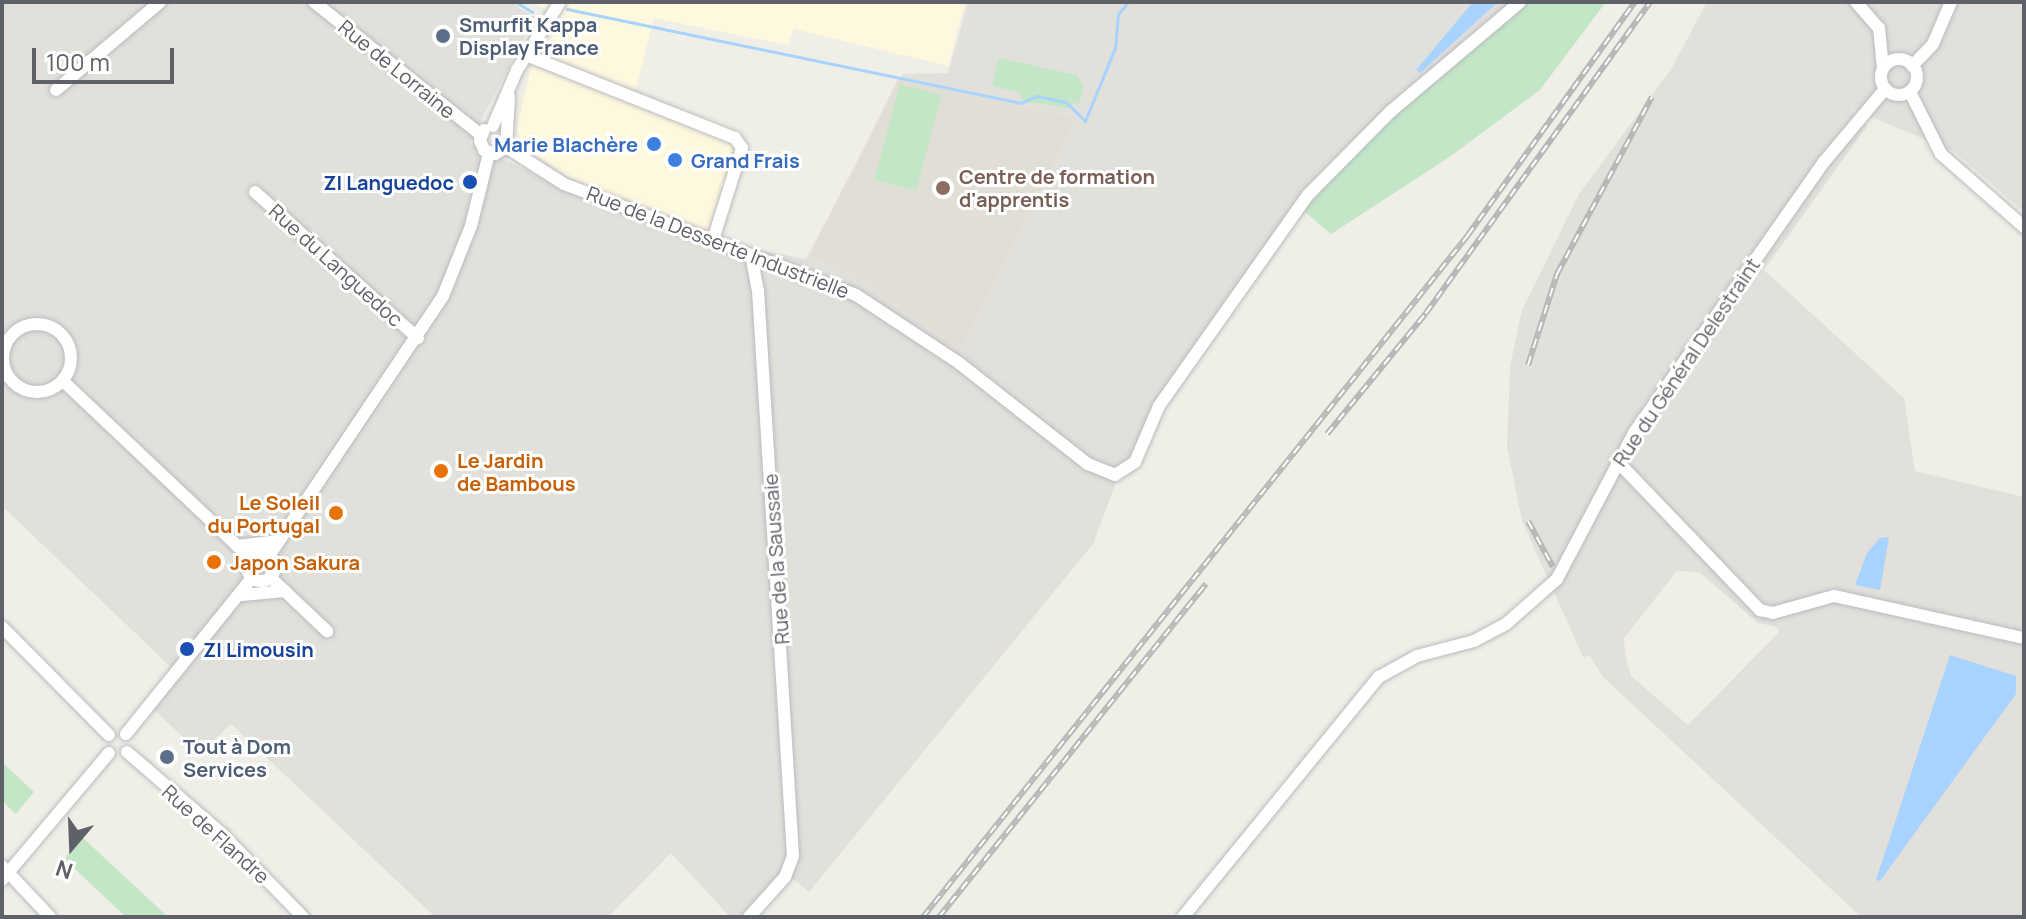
<!DOCTYPE html>
<meta charset="utf-8">
<style>
body{margin:0}
#map{position:relative;width:2026px;height:919px;overflow:hidden;background:#f0efe7;font-family:Manrope,sans-serif}
div>[style]{position:absolute}
[style*='--x']{left:calc(var(--x)*1px);top:calc(var(--y)*1px);width:calc(var(--w)*1px);rotate:calc(var(--a)*1deg)}
.commercial>*{inset:0;background:#fef8de}
.industrial>*{inset:0;background:#e2e0db}
.education>*{inset:0;background:#e0ded5}
.green>*{inset:0;background:#c3e7c6;transform-origin:0 0}
.water>*{inset:0;background:#a8d3ff}
.stream>*{height:3px;margin:-1.5px;padding:0 1.5px;transform-origin:1.5px;border-radius:1.5px;background:#a8d3ff}
.roads{filter:drop-shadow(0 0 2px #b9bbc0) drop-shadow(0 0 2px #b9bbc0)}
.minor>*{height:12px;margin:-6px;padding:0 6px;transform-origin:6px;border-radius:6px;background:#fff}
.minor>.ring{margin:-6px;padding:0;box-sizing:content-box;background:none;border:12px solid #fff;border-radius:50%}
.rail>*{height:6px;margin-top:-3px;transform-origin:0;background:repeating-linear-gradient(90deg,#fff 0 9px,#b7b8b8 0 18px);box-sizing:border-box;border-block:2px solid #b7b8b8}
.dots>*{width:22px;height:22px;translate:-50% -50%;box-sizing:border-box;border:4px solid #fff;border-radius:50%}
span{translate:-50% -50%;white-space:nowrap;text-align:center;line-height:1.15;-webkit-text-stroke:6px #fff;paint-order:stroke}
.service-label{font-size:20px;color:#4e5e75;font-weight:700}
.left{translate:0 -50%;text-align:left}
.street-label{font-size:20px;color:#5e6167}
.shop-label{font-size:20px;color:#366cbe;font-weight:700}
.right{translate:-100% -50%;text-align:right}
.education-label{font-size:20px;color:#785e54;font-weight:700}
.transit-label{font-size:20px;color:#164399;font-weight:700}
.food-label{font-size:20px;color:#c56008;font-weight:700}
.frame{position:absolute;inset:0;border:4px solid #5e6167;pointer-events:none}
.north{position:absolute;left:32px;top:807px;width:80px;height:80px;-webkit-text-stroke:6px #fff;paint-order:stroke;rotate:199deg;font-size:22px;font-weight:700;line-height:32px;text-align:center;color:#5e6167}
.north::after{content:'';display:block;margin:auto;width:28px;height:36px;background:#5e6167;clip-path:polygon(50% 0,100% 100%,50% 72%,0 100%)}
.scale{position:absolute;left:32px;top:48px;width:142px;height:36px;box-sizing:border-box;border:4px solid #5e6167;border-top:0;padding-left:10px;font-size:24px;line-height:28px;white-space:nowrap;color:#5e6167;-webkit-text-stroke:6px #fff;paint-order:stroke}
</style>
<div id="map">
<div class="commercial">
<div style="clip-path:polygon(533px 2px,965px 2px,948px 66px,794px 29px,788px 45px,654px 18px,635px 92px,741px 131px,708px 231px,577px 182px,523px 147px,517px 128px,531px 68px,563px 21px)"></div>
</div>
<div class="industrial">
<div style="clip-path:polygon(2px 2px,510px 2px,535px 17px,469px 143px,599px 205px,691px 237px,806px 259px,903px 74px,948px 73px,968px 2px,1519px 2px,1308px 195px,1184px 370px,1140px 453px,1119px 475px,1093px 544px,809px 892px,793px 879px,754px 917px,730px 917px,671px 853px,608px 917px,435px 917px,231px 724px,201px 754px,151px 707px,178px 674px,2px 506px)"></div>
<div style="clip-path:polygon(evenodd,1707px 2px,2024px 2px,2024px 212px,1955px 152px,1850px 108px,1867px 126px,1764px 270px,1904px 398px,1915px 471px,2024px 497px,2024px 917px,1861px 917px,1603px 677px,1590px 656px,1583px 657px,1522px 521px,1507px 446px,1510px 366px,1522px 310px,1579px 194px,1671px 69px,1707px 2px,1677px 571px,1699px 572px,1758px 623px,1778px 627px,1779px 632px,1688px 725px,1631px 676px,1625px 653px,1624px 638px,1677px 571px)"></div>
</div>
<div class="education">
<div style="clip-path:polygon(898px 79px,1076px 119px,959px 350px,858px 275px,810px 256px)"></div>
</div>
<div class="green">
<div style="clip-path:polygon(1519px 2px,1606px 2px,1540px 90px,1448px 158px,1331px 234px,1299px 207px,1369px 129px)"></div>
<div style="clip-path:polygon(999px 58px,1076px 75px,1084px 87px,1079px 104px,1072px 103px,1070px 109px,1020px 100px,1021px 93px,992px 86px)"></div>
<div style="left:900px;top:84px;width:43px;height:99px;rotate:15deg"></div>
<div style="clip-path:polygon(2px 762px,34px 792px,16px 814px,2px 801px)"></div>
<div style="clip-path:polygon(82px 837px,168px 917px,126px 917px,64px 859px)"></div>
</div>
<div class="water">
<div style="clip-path:polygon(1473px 2px,1498px 2px,1420px 73px,1416px 70px)"></div>
<div style="clip-path:polygon(1889px 537px,1880px 590px,1855px 585px,1867px 553px,1880px 538px)"></div>
<div style="clip-path:polygon(1950px 655px,2016px 676px,2016px 694px,1880px 881px,1876px 880px)"></div>
</div>
<div class="stream">
<div style="--x:516;--y:2;--w:19;--a:32"></div>
<div style="--x:567;--y:9;--w:464;--a:11.7"></div>
<div style="--x:1021;--y:103;--w:17;--a:-24"></div>
<div style="--x:1037;--y:96;--w:30;--a:12"></div>
<div style="--x:1066;--y:102;--w:27;--a:45"></div>
<div style="--x:1085;--y:121;--w:79;--a:-67.7"></div>
<div style="--x:1115;--y:48;--w:34;--a:-85"></div>
<div style="--x:1118;--y:14;--w:16;--a:-50"></div>
</div>
<div class="roads">
<div class="minor">
<div style="--x:314;--y:2;--w:213;--a:38.5"></div>
<div style="--x:1856;--y:2;--w:35;--a:49"></div>
<div style="--x:1879;--y:28;--w:40;--a:84.3"></div>
<div style="--x:526;--y:55;--w:225;--a:21.7"></div>
<div style="--x:735;--y:138;--w:12;--a:55"></div>
<div style="--x:742;--y:148;--w:96;--a:107.5"></div>
<div class="ring" style="left:1881px;top:59px;width:24px;height:24px"></div>
<div style="--x:1912;--y:66;--w:30;--a:-46"></div>
<div style="--x:1933;--y:44;--w:46;--a:-66.8"></div>
<div style="--x:56;--y:90;--w:136;--a:-40.2"></div>
<div style="--x:1910;--y:92;--w:69;--a:63.4"></div>
<div style="--x:1941;--y:154;--w:111;--a:41.3"></div>
<div style="--x:493;--y:126;--w:61;--a:-66.8"></div>
<div style="--x:517;--y:70;--w:80;--a:-57.7"></div>
<div style="--x:484;--y:130;--w:11;--a:112"></div>
<div style="--x:480;--y:140;--w:11;--a:68"></div>
<div style="--x:484;--y:150;--w:12;--a:20"></div>
<div style="--x:495;--y:154;--w:13;--a:-32"></div>
<div style="--x:506;--y:147;--w:50;--a:-86.6"></div>
<div style="--x:506;--y:147;--w:69;--a:32.5"></div>
<div style="--x:564;--y:184;--w:312;--a:20.8"></div>
<div style="--x:856;--y:295;--w:123;--a:33.4"></div>
<div style="--x:959;--y:363;--w:164;--a:38.1"></div>
<div style="--x:1088;--y:464;--w:29;--a:22"></div>
<div style="--x:1115;--y:475;--w:24;--a:-33"></div>
<div style="--x:1135;--y:462;--w:61;--a:-66.8"></div>
<div style="--x:1159;--y:406;--w:258;--a:-54.8"></div>
<div style="--x:1308;--y:195;--w:117;--a:-45.3"></div>
<div style="--x:1390;--y:112;--w:170;--a:-40.2"></div>
<div style="--x:255;--y:192;--w:219;--a:41.9"></div>
<div class="ring" style="left:3px;top:324px;width:56px;height:56px"></div>
<div style="--x:63;--y:381;--w:257;--a:43.4"></div>
<div style="--x:1617;--y:461;--w:207;--a:46.2"></div>
<div style="--x:1760;--y:610;--w:13;--a:13"></div>
<div style="--x:1773;--y:613;--w:63;--a:-15.6"></div>
<div style="--x:1834;--y:596;--w:195;--a:12.5"></div>
<div style="--x:237;--y:546;--w:42;--a:-6.8"></div>
<div class="ring" style="left:247px;top:553px;width:16px;height:16px"></div>
<div style="--x:269;--y:556;--w:313;--a:-56.2"></div>
<div style="--x:443;--y:296;--w:75;--a:-68.2"></div>
<div style="--x:471;--y:226;--w:75;--a:-76.1"></div>
<div style="--x:270;--y:577;--w:79;--a:43.5"></div>
<div style="--x:242;--y:595;--w:43;--a:-5.3"></div>
<div style="--x:2;--y:627;--w:152;--a:45.3"></div>
<div style="--x:126;--y:734;--w:201;--a:-51.1"></div>
<div style="--x:127;--y:752;--w:127;--a:40.8"></div>
<div style="--x:223;--y:835;--w:115;--a:45.7"></div>
<div style="--x:2;--y:866;--w:70;--a:46.7"></div>
<div style="--x:2;--y:880;--w:166;--a:-49.9"></div>
<div style="--x:749;--y:917;--w:54;--a:-48"></div>
<div style="--x:785;--y:877;--w:22;--a:-69"></div>
<div style="--x:793;--y:856;--w:566;--a:-93.54"></div>
<div style="--x:758;--y:291;--w:37;--a:-101"></div>
<div style="--x:1183;--y:917;--w:310;--a:-50.8"></div>
<div style="--x:1379;--y:677;--w:43;--a:-28.9"></div>
<div style="--x:1417;--y:656;--w:59;--a:-14.7"></div>
<div style="--x:1474;--y:641;--w:36;--a:-28"></div>
<div style="--x:1506;--y:624;--w:68;--a:-41.4"></div>
<div style="--x:1557;--y:579;--w:165;--a:-62.2"></div>
<div style="--x:1634;--y:433;--w:331;--a:-55"></div>
<div style="--x:1824;--y:162;--w:95;--a:-50.1"></div>
</div>
</div>
<div class="rail">
<div style="--x:1528;--y:365;--w:96;--a:-72.3"></div>
<div style="--x:1557;--y:274;--w:201;--a:-61.8"></div>
<div style="--x:1327;--y:434;--w:156;--a:-50.7"></div>
<div style="--x:1426;--y:313;--w:383;--a:-54.2"></div>
<div style="--x:1528;--y:521;--w:52;--a:61.5"></div>
<div style="--x:923;--y:917;--w:873;--a:-51.37"></div>
<div style="--x:1468;--y:235;--w:287;--a:-54.4"></div>
<div style="--x:939;--y:917;--w:427;--a:-51.3"></div>
</div>
<div class="dots">
<div style="left:443px;top:36px;background:#5c6f8a"></div>
<div style="left:654px;top:144px;background:#3f7fe0"></div>
<div style="left:675px;top:160px;background:#3f7fe0"></div>
<div style="left:470px;top:182px;background:#1a4fb4"></div>
<div style="left:943px;top:188px;background:#8d6e63"></div>
<div style="left:441px;top:471px;background:#e8710a"></div>
<div style="left:336px;top:513px;background:#e8710a"></div>
<div style="left:214px;top:562px;background:#e8710a"></div>
<div style="left:187px;top:649px;background:#1a4fb4"></div>
<div style="left:167px;top:757px;background:#5c6f8a"></div>
</div>
<div class="service-label">
<span class="left" style="left:459px;top:36px">Smurfit Kappa<br>Display France</span>
<span class="left" style="left:183px;top:758px">Tout à Dom<br>Services</span>
</div>
<div class="street-label">
<span style="left:397px;top:69px;rotate:39deg">Rue de Lorraine</span>
<span style="left:718px;top:242px;rotate:21deg">Rue de la Desserte Industrielle</span>
<span style="left:336px;top:265px;rotate:42deg">Rue du Languedoc</span>
<span style="left:1686px;top:362px;rotate:-56deg">Rue du Général Delestraint</span>
<span style="left:776px;top:559px;rotate:-94deg">Rue de la Saussaie</span>
<span style="left:216px;top:834px;rotate:42deg">Rue de Flandre</span>
</div>
<div class="shop-label">
<span class="right" style="left:638px;top:144px">Marie Blachère</span>
<span class="left" style="left:691px;top:160px">Grand Frais</span>
</div>
<div class="education-label">
<span class="left" style="left:959px;top:188px">Centre de formation<br>d'apprentis</span>
</div>
<div class="transit-label">
<span class="right" style="left:454px;top:182px">ZI Languedoc</span>
<span class="left" style="left:203px;top:649px">ZI Limousin</span>
</div>
<div class="food-label">
<span class="left" style="left:457px;top:472px">Le Jardin<br>de Bambous</span>
<span class="right" style="left:320px;top:514px">Le Soleil<br>du Portugal</span>
<span class="left" style="left:230px;top:562px">Japon Sakura</span>
</div>
<div class="frame"></div>
<div class="north">N</div>
<div class="scale">100 m</div>
</div>
